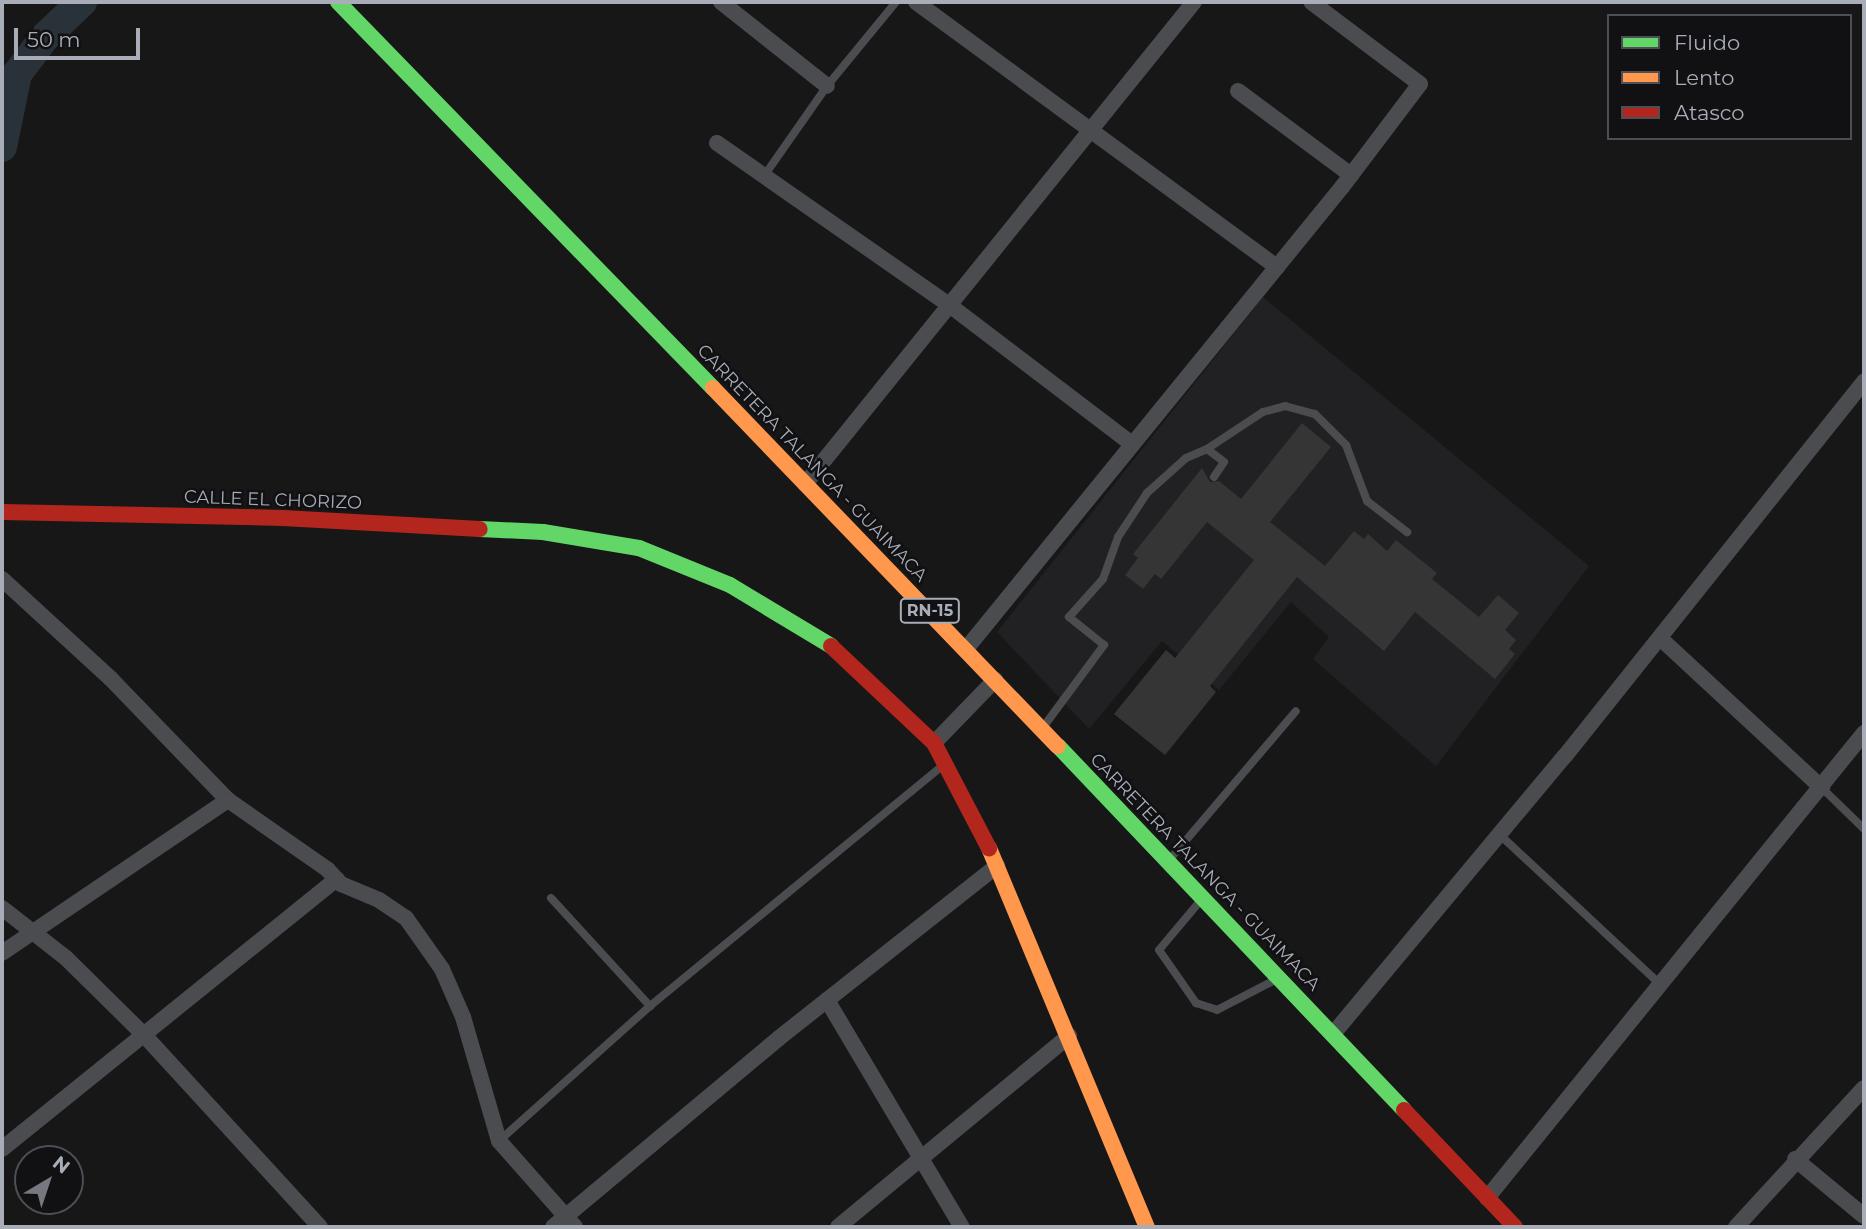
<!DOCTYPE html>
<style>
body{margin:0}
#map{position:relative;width:1866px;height:1229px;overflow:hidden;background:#171717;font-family:Montserrat,sans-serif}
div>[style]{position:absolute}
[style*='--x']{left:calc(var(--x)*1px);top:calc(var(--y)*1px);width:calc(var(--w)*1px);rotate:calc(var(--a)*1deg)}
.built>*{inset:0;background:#212123}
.river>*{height:30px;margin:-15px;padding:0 15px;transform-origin:15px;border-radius:15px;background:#2a3239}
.building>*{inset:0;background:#353536}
.lane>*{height:8px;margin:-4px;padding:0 4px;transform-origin:4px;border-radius:4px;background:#4b4c50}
.street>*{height:16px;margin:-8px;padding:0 8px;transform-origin:8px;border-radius:8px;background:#4b4c50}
.fast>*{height:16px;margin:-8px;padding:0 8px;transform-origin:8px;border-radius:8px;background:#63d668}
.slow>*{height:16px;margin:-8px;padding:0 8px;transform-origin:8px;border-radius:8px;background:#ff974d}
.jam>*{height:16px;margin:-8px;padding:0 8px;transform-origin:8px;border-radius:8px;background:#b3261e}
span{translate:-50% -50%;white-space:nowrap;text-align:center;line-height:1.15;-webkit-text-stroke:5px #111113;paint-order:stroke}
.shield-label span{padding:2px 5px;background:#111113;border:2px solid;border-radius:5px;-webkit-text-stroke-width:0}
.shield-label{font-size:16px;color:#a8adb8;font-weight:700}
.street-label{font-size:18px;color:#a8adb8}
.frame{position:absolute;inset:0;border:4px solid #a8adb8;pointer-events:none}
.legend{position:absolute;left:1607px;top:14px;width:245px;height:126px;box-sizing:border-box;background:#111113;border:2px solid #4d4f55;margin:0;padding:9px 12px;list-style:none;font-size:21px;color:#a8adb8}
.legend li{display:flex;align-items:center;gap:14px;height:35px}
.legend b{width:35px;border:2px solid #4d4f55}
.north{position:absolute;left:14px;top:1145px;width:70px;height:70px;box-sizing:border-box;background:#111113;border:2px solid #4d4f55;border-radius:50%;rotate:39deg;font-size:19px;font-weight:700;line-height:28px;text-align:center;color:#a8adb8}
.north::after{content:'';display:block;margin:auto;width:24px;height:32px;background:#757880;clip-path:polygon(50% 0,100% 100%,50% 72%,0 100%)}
.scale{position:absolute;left:14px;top:28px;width:126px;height:32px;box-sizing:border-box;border:4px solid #a8adb8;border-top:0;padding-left:9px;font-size:21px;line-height:24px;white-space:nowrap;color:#a8adb8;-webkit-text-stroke:5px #111113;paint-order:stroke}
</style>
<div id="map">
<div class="built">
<div style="clip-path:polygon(1263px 297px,1589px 566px,1436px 766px,1313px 659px,1329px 637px,1291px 602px,1219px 690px,1162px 641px,1089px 729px,997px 632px)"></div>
</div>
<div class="river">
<div style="--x:2;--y:147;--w:75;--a:-78.4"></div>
<div style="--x:17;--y:74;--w:46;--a:-52.9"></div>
<div style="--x:45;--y:37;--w:51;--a:-43.4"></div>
</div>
<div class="building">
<div style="clip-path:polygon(1302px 423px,1331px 447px,1270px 522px,1325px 566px,1354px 531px,1364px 539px,1368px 534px,1387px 551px,1396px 540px,1437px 573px,1432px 579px,1479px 617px,1498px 595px,1519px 613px,1505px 630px,1516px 640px,1509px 649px,1515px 654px,1495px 679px,1415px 612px,1384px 651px,1297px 577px,1210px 686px,1216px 692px,1165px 755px,1114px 714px,1166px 650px,1175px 658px,1254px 560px,1207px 522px,1161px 579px,1155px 574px,1143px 589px,1125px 575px,1138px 558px,1133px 554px,1202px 468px,1210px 482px,1219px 481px,1241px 499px)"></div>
</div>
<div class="lane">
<div style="--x:764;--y:176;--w:110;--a:-55"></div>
<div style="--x:827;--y:86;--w:109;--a:-50.6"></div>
<div style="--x:1207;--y:449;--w:67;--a:-33.5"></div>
<div style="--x:1263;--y:412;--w:23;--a:-15"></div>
<div style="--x:1285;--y:406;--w:31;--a:15"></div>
<div style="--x:1315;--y:414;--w:44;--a:45"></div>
<div style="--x:1346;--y:445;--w:60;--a:69.4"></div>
<div style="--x:1367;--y:501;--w:51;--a:37.8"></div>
<div style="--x:1044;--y:726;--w:101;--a:-53.5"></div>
<div style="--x:1104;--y:645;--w:45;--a:-141.3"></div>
<div style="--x:1069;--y:617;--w:51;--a:-48.2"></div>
<div style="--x:1103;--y:579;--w:45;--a:-70.3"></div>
<div style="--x:1118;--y:537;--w:53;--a:-56.6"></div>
<div style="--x:1147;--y:493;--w:52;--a:-41.9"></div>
<div style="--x:1186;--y:458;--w:23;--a:-23"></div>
<div style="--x:1207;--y:449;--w:21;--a:37"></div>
<div style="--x:1224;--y:462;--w:18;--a:124"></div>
<div style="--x:1822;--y:788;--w:59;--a:44.3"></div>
<div style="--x:1499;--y:834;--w:221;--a:43"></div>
<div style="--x:1170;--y:859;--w:194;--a:-49.6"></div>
<div style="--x:551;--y:898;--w:147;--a:47.5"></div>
<div style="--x:650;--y:1006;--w:382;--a:-39.4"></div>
<div style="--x:1201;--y:900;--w:65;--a:130"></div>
<div style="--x:1159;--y:950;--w:65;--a:55.1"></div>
<div style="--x:1196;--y:1003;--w:22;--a:18"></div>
<div style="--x:1217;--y:1010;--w:68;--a:-27.3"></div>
<div style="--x:499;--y:1141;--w:203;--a:-41.8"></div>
</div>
<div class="street">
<div style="--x:721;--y:2;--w:135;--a:38.4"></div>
<div style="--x:916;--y:2;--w:448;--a:36.3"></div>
<div style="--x:1238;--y:91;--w:141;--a:36.6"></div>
<div style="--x:717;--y:143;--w:287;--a:34.9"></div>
<div style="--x:952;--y:307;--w:226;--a:37.3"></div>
<div style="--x:805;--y:484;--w:619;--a:-51.09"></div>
<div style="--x:2;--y:579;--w:148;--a:42.5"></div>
<div style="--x:111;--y:679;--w:168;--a:46"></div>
<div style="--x:228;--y:800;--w:121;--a:34.9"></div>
<div style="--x:327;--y:869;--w:21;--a:47"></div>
<div style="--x:341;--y:884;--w:41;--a:22.8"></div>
<div style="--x:379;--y:900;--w:32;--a:34"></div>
<div style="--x:406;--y:918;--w:62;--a:54.8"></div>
<div style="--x:442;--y:969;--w:52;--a:66.4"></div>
<div style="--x:463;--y:1017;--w:129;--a:73.8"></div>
<div style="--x:499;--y:1141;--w:115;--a:48.5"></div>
<div style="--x:1660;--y:638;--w:221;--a:42.8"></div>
<div style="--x:966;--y:649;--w:596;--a:-50.86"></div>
<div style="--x:1342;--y:187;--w:129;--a:-52.9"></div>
<div style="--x:1420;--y:84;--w:136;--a:-143"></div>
<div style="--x:934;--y:743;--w:88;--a:-45.9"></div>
<div style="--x:2;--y:908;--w:81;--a:38"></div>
<div style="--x:66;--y:958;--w:111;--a:44.6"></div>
<div style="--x:145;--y:1036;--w:259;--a:47.5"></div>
<div style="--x:2;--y:953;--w:273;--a:-34.1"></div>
<div style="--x:827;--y:1000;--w:264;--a:59.3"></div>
<div style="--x:1333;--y:1034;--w:362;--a:-50.2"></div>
<div style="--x:1565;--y:756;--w:480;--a:-51.4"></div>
<div style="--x:2;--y:1149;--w:430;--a:-38.9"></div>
<div style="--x:1795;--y:1159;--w:89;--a:39.6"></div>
<div style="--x:1487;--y:1198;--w:599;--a:-50.97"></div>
<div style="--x:553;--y:1227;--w:295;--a:-39.9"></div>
<div style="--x:779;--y:1038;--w:278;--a:-38.3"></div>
<div style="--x:838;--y:1227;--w:300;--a:-39.6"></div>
<div style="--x:1736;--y:1227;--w:189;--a:-47.4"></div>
</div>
<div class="fast">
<div style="--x:338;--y:2;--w:538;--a:45.83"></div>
<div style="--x:480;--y:529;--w:63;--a:2.7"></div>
<div style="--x:543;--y:532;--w:97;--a:9.5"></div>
<div style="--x:639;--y:548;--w:98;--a:22.1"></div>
<div style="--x:730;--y:585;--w:118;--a:31.1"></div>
<div style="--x:1058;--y:746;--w:502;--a:46.45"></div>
</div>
<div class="slow">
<div style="--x:713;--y:388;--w:497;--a:46.1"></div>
<div style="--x:989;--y:848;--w:411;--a:67.4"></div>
</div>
<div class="jam">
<div style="--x:2;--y:512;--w:281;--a:1.2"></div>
<div style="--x:283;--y:518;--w:197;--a:3.2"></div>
<div style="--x:831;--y:646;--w:141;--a:43.3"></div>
<div style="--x:934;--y:743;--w:119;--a:62.4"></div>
<div style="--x:1404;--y:1110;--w:161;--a:46.5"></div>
</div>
<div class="shield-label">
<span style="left:930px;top:611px">RN-15</span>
</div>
<div class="street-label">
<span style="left:812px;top:463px;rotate:46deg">CARRETERA TALANGA - GUAIMACA</span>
<span style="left:273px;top:500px;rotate:2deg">CALLE EL CHORIZO</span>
<span style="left:1205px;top:872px;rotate:46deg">CARRETERA TALANGA - GUAIMACA</span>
</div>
<div class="frame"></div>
<ul class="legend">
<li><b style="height:9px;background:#63d668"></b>Fluido</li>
<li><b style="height:9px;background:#ff974d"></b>Lento</li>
<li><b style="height:9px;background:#b3261e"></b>Atasco</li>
</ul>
<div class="north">N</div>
<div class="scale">50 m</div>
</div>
